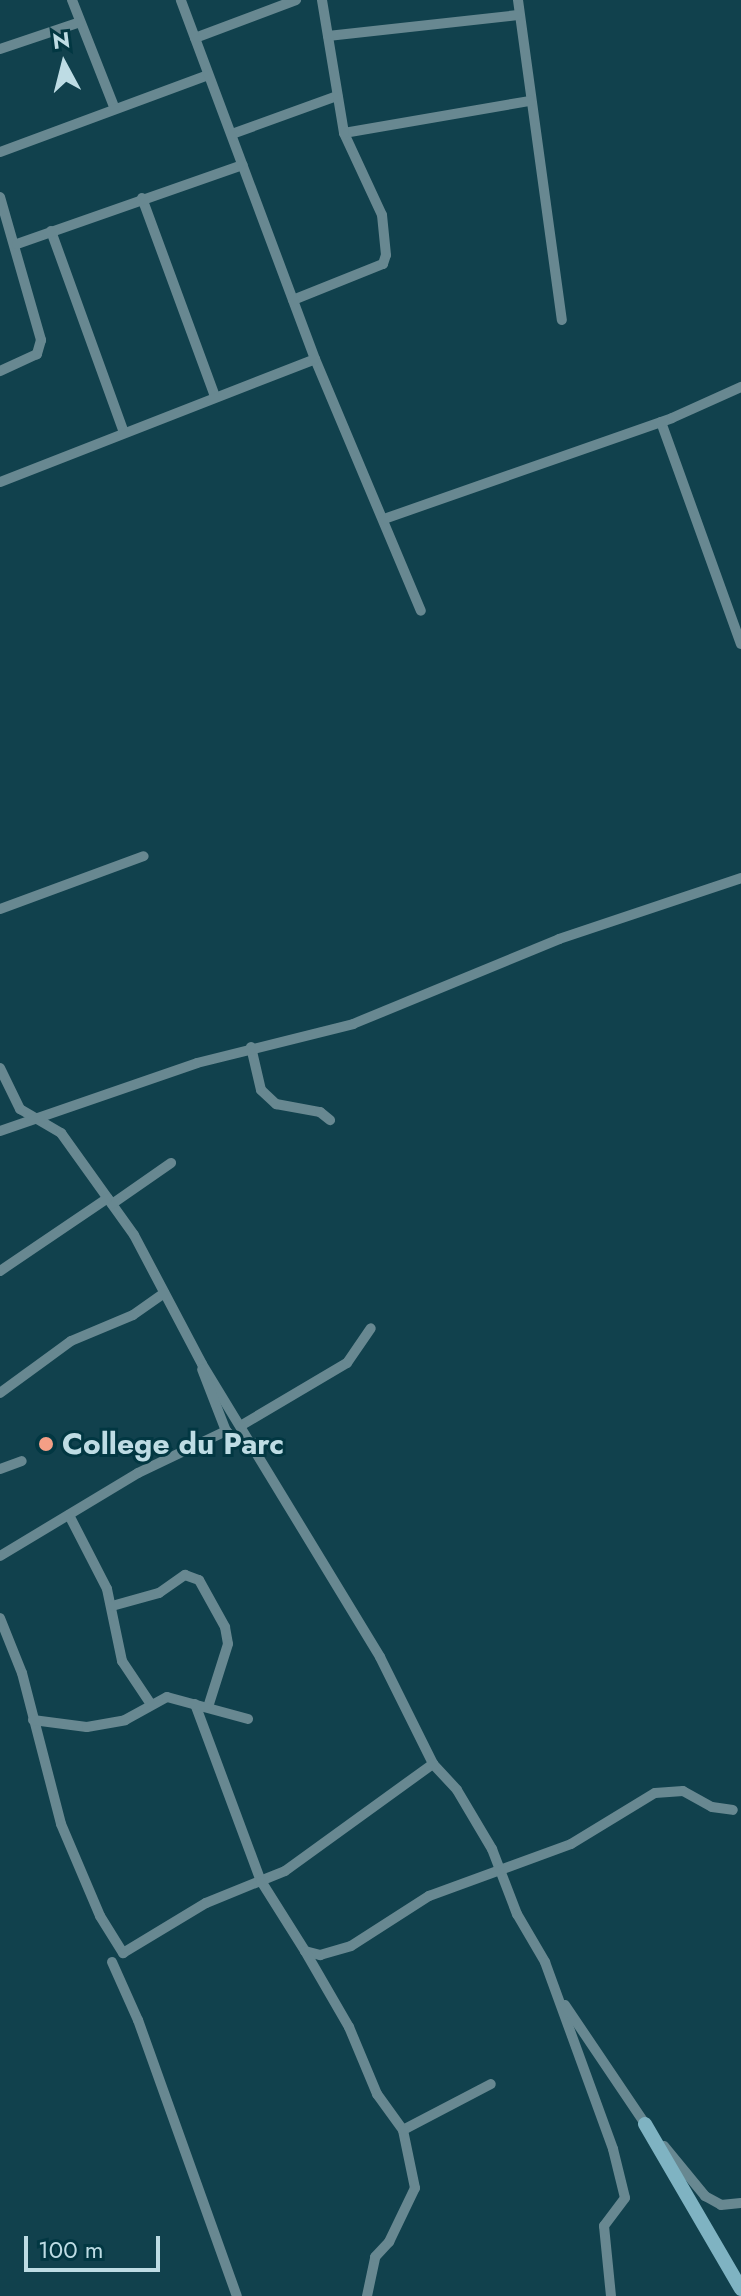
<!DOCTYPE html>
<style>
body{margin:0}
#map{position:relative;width:741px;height:2296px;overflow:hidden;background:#11414d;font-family:Jost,sans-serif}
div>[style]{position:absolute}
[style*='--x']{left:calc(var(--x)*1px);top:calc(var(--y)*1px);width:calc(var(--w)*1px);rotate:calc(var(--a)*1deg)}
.street>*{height:10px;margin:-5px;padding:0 5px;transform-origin:5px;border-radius:5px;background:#688891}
.secondary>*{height:14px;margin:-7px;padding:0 7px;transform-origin:7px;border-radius:7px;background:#7fb3c2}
.dots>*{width:22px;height:22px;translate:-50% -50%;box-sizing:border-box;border:4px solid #023742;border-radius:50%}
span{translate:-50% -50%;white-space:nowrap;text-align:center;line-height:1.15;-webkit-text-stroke:6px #023742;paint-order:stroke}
.poi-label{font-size:30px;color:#bedce4;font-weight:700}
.left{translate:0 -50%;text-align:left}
.north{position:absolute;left:24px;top:24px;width:80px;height:80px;-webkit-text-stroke:6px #023742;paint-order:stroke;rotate:353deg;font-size:22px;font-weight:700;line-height:32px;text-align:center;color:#bedce4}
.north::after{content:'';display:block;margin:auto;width:28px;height:36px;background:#bedce4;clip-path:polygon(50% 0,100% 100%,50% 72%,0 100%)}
.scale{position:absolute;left:24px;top:2236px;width:136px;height:36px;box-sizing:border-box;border:4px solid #bedce4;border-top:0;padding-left:10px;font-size:24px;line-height:28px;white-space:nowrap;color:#bedce4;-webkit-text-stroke:6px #023742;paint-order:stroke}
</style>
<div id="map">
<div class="street">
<div style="--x:72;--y:0;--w:117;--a:68.5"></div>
<div style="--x:518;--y:0;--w:323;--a:82.2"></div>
<div style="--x:328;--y:36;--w:191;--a:-6.3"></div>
<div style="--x:195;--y:38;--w:108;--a:-20.6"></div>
<div style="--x:0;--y:49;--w:84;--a:-18.6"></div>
<div style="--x:344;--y:133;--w:189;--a:-9.8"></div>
<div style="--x:232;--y:134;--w:112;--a:-19.9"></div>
<div style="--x:0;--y:152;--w:222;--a:-20.3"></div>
<div style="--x:0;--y:197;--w:149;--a:74"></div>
<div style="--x:41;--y:340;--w:15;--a:106"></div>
<div style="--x:37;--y:354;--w:41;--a:155.3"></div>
<div style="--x:142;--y:198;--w:211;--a:69.8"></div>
<div style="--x:51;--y:231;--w:212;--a:70.1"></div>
<div style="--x:17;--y:244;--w:239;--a:-19.3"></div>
<div style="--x:293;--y:300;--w:97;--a:-21.8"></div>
<div style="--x:383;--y:264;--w:9;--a:-72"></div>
<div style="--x:386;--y:255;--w:40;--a:-95.7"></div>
<div style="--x:382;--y:215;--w:90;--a:-114.9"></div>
<div style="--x:344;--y:133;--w:135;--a:-99.4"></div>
<div style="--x:315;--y:359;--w:273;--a:67.2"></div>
<div style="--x:661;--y:422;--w:236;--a:70.2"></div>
<div style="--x:0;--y:482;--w:338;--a:-21.3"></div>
<div style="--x:315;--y:359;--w:383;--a:-110.5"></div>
<div style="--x:384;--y:519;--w:305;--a:-19.3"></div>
<div style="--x:672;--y:418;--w:76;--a:-24.2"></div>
<div style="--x:0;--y:909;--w:153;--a:-20.2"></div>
<div style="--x:251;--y:1047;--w:44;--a:76.9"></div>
<div style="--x:261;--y:1090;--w:21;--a:43"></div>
<div style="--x:276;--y:1104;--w:45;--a:10.3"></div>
<div style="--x:320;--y:1112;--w:13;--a:39"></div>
<div style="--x:0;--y:1068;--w:46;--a:64"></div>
<div style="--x:20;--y:1109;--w:48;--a:30.3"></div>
<div style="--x:61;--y:1133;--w:125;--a:54.4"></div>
<div style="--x:134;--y:1235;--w:146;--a:62.2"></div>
<div style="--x:202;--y:1364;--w:343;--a:58.7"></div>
<div style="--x:380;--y:1657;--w:119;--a:63.6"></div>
<div style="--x:433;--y:1764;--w:35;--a:47"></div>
<div style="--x:457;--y:1790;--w:69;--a:59.3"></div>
<div style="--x:492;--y:1849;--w:70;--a:69"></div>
<div style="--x:517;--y:1914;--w:56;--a:59.7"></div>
<div style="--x:545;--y:1962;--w:199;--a:70"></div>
<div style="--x:613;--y:2149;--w:50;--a:76.2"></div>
<div style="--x:625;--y:2198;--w:35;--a:127"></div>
<div style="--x:604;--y:2226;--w:70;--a:84.3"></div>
<div style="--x:0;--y:1131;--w:208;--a:-19"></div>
<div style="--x:197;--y:1063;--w:161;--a:-14"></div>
<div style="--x:353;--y:1024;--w:223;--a:-22.4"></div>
<div style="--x:559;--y:939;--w:192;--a:-18.5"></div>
<div style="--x:112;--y:1204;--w:72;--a:-34.8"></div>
<div style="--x:0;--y:1271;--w:130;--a:-34.1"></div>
<div style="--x:0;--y:1393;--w:88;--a:-36.2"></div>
<div style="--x:71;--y:1341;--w:67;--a:-22.8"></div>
<div style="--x:133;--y:1315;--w:38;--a:-35"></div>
<div style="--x:242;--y:1425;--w:122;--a:-30.6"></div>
<div style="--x:347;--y:1363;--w:42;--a:-55.6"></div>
<div style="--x:226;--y:1431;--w:18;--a:41"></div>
<div style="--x:240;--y:1443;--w:13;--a:0"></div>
<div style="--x:0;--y:1469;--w:23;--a:-20"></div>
<div style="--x:69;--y:1515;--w:83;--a:62.8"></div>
<div style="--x:107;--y:1589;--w:74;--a:78.2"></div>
<div style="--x:122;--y:1661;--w:50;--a:56.3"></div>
<div style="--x:0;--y:1556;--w:161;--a:-31"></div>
<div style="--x:138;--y:1473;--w:98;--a:-25.5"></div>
<div style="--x:226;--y:1431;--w:66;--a:-111.2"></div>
<div style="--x:112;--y:1606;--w:49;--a:-15.5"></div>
<div style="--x:159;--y:1593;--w:32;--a:-35"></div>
<div style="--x:185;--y:1575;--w:15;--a:20"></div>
<div style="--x:199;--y:1580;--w:54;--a:61"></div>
<div style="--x:225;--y:1627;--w:17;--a:80"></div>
<div style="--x:228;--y:1644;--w:66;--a:107.6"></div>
<div style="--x:0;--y:1618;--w:59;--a:68.2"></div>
<div style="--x:22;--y:1673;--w:156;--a:75.5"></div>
<div style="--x:61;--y:1824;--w:100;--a:67"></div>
<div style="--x:100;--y:1916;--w:44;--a:58.1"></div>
<div style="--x:123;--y:1953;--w:97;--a:-31.1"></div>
<div style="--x:206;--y:1903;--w:85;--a:-22.1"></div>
<div style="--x:285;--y:1871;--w:183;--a:-35.9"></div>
<div style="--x:195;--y:1704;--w:189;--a:69.6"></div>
<div style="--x:261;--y:1881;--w:83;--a:57.8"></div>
<div style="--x:305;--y:1951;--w:16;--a:15"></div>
<div style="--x:320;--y:1955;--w:32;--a:-16"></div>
<div style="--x:351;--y:1946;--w:93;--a:-32.7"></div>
<div style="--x:429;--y:1896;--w:151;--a:-20.1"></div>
<div style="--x:571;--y:1844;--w:98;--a:-31.3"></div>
<div style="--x:655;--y:1793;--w:28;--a:-4"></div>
<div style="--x:683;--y:1791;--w:33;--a:29"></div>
<div style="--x:712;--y:1807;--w:21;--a:8"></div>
<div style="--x:33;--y:1720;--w:54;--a:7.4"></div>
<div style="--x:87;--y:1727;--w:39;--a:-10"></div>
<div style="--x:125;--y:1720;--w:48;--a:-28.7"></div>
<div style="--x:167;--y:1697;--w:84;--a:15.2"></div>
<div style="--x:305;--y:1951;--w:88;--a:59.9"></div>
<div style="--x:349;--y:2027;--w:73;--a:67.3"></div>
<div style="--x:377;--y:2094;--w:44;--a:54.2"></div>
<div style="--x:403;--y:2130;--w:99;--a:-27.6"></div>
<div style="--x:112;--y:1962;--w:64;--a:65.9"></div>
<div style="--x:138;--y:2020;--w:293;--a:70.3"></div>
<div style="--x:565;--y:2005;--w:148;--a:56"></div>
<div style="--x:664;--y:2146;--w:65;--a:50.6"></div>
<div style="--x:705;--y:2196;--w:18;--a:29"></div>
<div style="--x:721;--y:2205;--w:20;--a:-6"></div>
<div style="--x:367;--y:2296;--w:40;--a:-78"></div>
<div style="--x:375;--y:2257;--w:21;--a:-47"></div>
<div style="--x:389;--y:2242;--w:60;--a:-64.3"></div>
<div style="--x:415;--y:2188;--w:59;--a:-101.7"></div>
</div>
<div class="secondary">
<div style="--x:645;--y:2124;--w:191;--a:59.8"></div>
</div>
<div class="dots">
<div style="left:46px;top:1444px;background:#f49f86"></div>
</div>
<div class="poi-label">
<span class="left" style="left:62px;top:1444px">College du Parc</span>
</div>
<div class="north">N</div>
<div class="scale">100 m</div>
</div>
